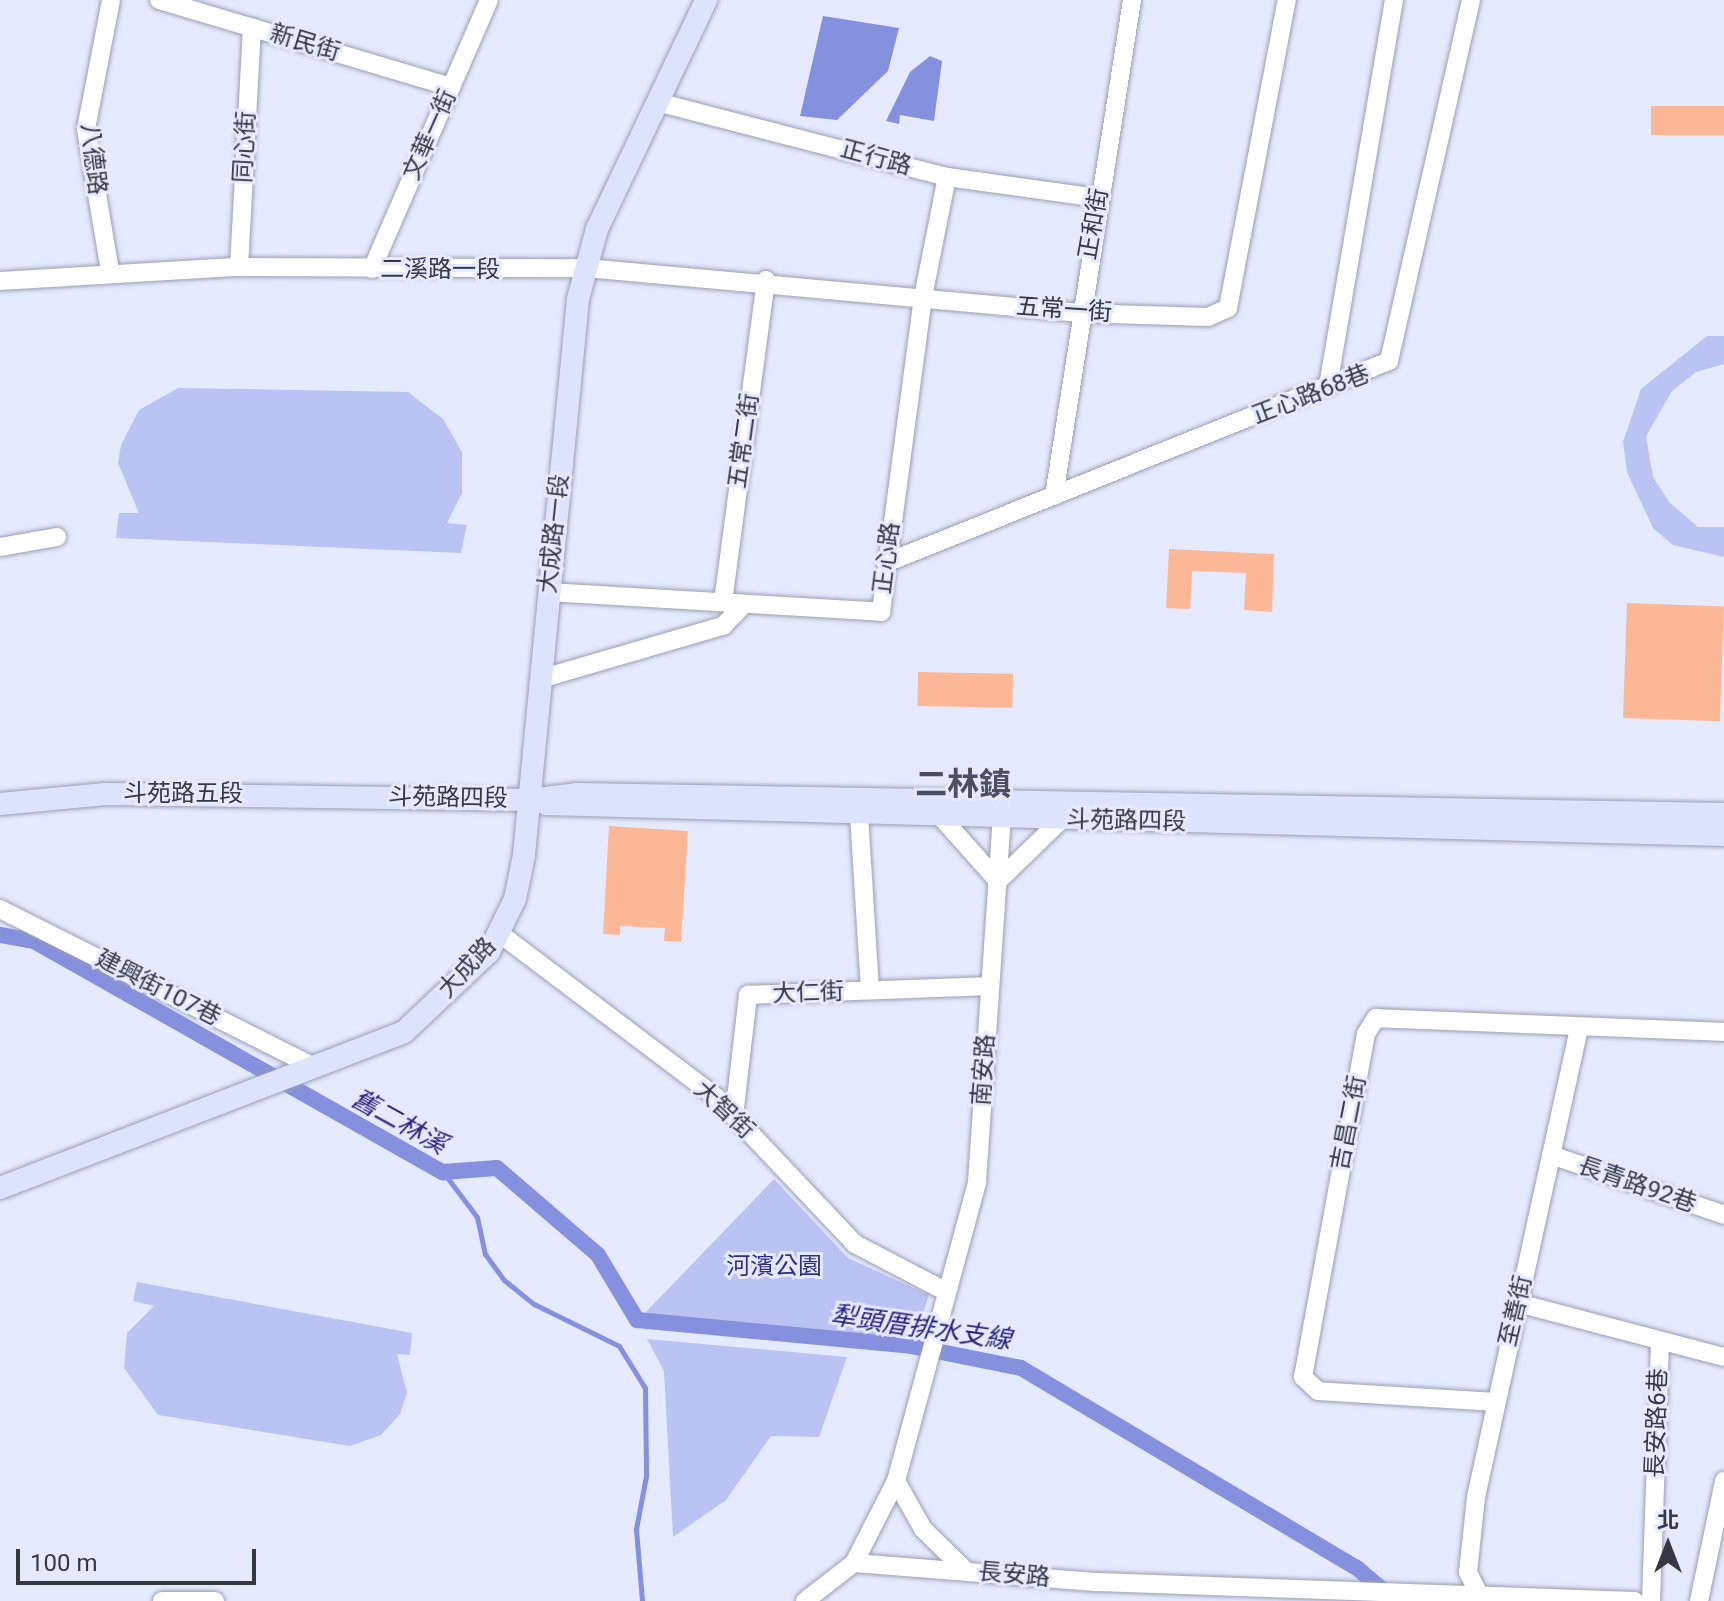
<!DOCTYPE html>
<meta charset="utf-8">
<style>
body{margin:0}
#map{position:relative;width:1724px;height:1601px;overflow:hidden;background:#e6eafe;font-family:Roboto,"Noto Sans TC",sans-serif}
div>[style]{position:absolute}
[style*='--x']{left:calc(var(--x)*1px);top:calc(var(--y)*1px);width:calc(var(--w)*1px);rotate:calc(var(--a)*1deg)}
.green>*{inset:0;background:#bac3f4}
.water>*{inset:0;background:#8591de}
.stream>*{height:5px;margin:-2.5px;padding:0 2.5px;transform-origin:2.5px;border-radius:2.5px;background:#8591de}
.canal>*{height:16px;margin:-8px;padding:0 8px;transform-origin:8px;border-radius:8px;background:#8591de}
.building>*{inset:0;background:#fcb796;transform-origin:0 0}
.roads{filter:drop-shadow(0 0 2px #999eb4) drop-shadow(0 0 2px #999eb4)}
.minor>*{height:18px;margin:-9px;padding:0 9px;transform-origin:9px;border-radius:9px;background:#fff}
.major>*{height:22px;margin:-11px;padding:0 11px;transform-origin:11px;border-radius:11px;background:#dde3fd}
span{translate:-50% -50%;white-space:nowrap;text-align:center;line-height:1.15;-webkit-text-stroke:6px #e6eafe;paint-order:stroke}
.street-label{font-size:24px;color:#363841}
.park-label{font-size:24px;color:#2e2e87}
.water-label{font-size:26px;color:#27247d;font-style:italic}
.district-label{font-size:32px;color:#4b4f63;font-weight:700}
.north{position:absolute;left:1628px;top:1505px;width:80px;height:80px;-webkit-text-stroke:6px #e6eafe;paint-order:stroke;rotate:0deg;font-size:22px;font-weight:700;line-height:32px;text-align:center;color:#363841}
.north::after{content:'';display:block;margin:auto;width:28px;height:36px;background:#363841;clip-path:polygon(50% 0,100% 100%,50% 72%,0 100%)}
.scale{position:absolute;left:16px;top:1549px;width:240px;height:36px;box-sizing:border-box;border:4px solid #363841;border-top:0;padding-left:10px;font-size:24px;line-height:28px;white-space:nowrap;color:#363841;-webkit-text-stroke:6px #e6eafe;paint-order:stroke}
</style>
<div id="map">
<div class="green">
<div style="clip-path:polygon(1707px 336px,1724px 336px,1724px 364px,1696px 372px,1672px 391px,1646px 436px,1653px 477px,1670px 503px,1698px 527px,1724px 527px,1724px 557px,1673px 545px,1653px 528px,1627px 472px,1623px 442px,1641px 389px)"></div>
<div style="clip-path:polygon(178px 388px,408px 392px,443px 419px,462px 452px,462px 493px,447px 523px,467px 525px,461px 553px,116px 538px,119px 513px,139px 513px,118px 463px,121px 445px,139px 410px)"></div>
<div style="clip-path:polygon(774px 1179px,848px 1258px,929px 1295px,915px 1339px,644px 1314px)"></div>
<div style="clip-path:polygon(137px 1282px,412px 1333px,410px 1355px,397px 1354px,407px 1393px,400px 1414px,381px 1435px,350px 1446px,158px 1415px,124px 1368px,127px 1333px,154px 1306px,133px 1301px)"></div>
<div style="clip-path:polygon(647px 1339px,847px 1357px,819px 1437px,771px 1436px,726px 1500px,673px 1537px,664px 1371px)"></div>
</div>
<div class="water">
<div style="clip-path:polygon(823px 16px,899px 28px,888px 71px,837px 120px,800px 116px)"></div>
<div style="clip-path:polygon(930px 56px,942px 61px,934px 121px,900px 115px,899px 124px,886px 121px,910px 72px)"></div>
</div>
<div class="stream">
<div style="--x:443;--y:1172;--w:56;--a:52.9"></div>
<div style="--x:477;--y:1217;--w:38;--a:78"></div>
<div style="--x:485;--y:1254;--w:32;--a:54"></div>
<div style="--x:504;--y:1280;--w:38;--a:39"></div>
<div style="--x:534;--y:1304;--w:95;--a:26.3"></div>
<div style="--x:619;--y:1346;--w:49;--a:58.2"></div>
<div style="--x:645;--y:1388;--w:88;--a:89.3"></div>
<div style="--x:646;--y:1476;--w:54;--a:100.7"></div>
<div style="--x:636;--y:1529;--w:72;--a:85.2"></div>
</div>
<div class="canal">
<div style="--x:0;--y:935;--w:35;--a:10"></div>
<div style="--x:34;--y:941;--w:470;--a:29.5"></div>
<div style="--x:443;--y:1172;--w:54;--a:-4.2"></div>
<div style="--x:497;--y:1168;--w:133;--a:40.7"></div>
<div style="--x:598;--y:1255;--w:76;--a:59"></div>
<div style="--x:637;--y:1320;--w:275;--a:5.4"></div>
<div style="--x:911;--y:1346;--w:112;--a:11.3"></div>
<div style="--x:1021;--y:1368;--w:391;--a:30.8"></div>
<div style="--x:1357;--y:1568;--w:45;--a:40.5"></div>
</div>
<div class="building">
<div style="left:1651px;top:106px;width:73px;height:29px"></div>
<div style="clip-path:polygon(1169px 549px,1274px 554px,1272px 612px,1244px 610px,1246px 573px,1192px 571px,1190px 609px,1166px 608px)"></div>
<div style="left:1627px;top:603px;width:97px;height:115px;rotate:2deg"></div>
<div style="left:918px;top:672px;width:95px;height:34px;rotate:1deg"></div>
<div style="clip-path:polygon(609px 826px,688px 831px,681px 942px,664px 941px,665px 928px,620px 926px,620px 935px,603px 934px)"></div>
</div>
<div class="roads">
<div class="minor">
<div style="--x:159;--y:0;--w:305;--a:16.6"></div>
<div style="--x:657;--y:102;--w:300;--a:14.5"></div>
<div style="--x:947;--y:177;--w:152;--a:7.9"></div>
<div style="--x:239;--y:267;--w:240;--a:-86.9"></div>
<div style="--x:372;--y:269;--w:293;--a:-66.5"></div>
<div style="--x:110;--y:271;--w:144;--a:-99.6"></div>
<div style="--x:86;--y:129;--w:131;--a:-79"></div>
<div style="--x:0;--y:281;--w:239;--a:-3.4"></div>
<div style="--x:239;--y:267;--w:347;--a:0.2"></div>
<div style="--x:586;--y:268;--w:494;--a:5.2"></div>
<div style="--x:1078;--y:313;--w:130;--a:1.8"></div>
<div style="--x:1208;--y:317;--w:22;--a:-24"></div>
<div style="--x:1228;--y:308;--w:314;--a:-79.2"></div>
<div style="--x:1328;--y:386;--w:392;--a:-80.3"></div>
<div style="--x:1054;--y:496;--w:502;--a:-81.06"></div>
<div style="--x:0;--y:547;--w:58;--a:-10"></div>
<div style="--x:886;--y:563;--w:542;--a:-21.88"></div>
<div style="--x:1389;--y:361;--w:370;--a:-77.2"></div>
<div style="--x:548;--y:592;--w:334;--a:3.4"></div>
<div style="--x:881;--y:612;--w:318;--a:-82.4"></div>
<div style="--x:923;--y:297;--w:122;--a:-78.7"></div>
<div style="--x:723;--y:602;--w:325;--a:-82.4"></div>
<div style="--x:540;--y:679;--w:191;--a:-16.2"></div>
<div style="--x:723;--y:626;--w:30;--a:-46"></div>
<div style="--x:859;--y:815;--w:175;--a:86.4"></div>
<div style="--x:941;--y:817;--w:86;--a:48.3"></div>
<div style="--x:998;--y:881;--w:88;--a:-44.1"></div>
<div style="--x:0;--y:909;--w:354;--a:26.7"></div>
<div style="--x:499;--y:933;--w:273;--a:37.1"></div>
<div style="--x:717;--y:1098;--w:201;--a:46.6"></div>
<div style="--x:855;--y:1244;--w:99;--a:27.6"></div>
<div style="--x:734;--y:1116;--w:122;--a:-83.4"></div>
<div style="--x:748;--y:995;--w:242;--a:-2.1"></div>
<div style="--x:1551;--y:1155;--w:183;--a:19.1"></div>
<div style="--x:1518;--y:1303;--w:213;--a:14.7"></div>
<div style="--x:1496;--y:1402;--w:178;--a:-176.5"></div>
<div style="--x:1318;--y:1391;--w:21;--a:-137"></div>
<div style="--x:1303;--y:1377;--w:349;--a:-79.6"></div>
<div style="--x:1366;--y:1034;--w:19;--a:-58"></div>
<div style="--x:1376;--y:1018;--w:348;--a:2.3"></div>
<div style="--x:896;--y:1481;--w:55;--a:60.6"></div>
<div style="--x:923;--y:1529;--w:60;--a:44.3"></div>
<div style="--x:854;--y:1563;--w:245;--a:4.5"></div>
<div style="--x:1098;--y:1582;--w:537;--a:2.03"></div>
<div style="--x:1479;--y:1594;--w:25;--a:-117"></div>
<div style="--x:1468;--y:1572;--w:75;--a:-83.9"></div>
<div style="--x:1476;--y:1497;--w:480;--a:-77.6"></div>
<div style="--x:162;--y:1601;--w:53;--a:0"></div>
<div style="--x:805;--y:1601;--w:62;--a:-37.8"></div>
<div style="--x:854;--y:1563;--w:92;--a:-62.9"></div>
<div style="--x:896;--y:1481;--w:310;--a:-74.8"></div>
<div style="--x:977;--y:1182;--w:380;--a:-86.1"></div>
<div style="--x:1651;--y:1601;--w:260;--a:-88"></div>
<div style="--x:1699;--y:1601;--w:123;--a:-78.2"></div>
</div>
<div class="major">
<div style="--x:0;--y:804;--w:106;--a:-5.4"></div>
<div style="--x:106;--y:794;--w:423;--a:0.8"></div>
<div style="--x:529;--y:800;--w:48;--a:-7.1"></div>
<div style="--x:577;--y:794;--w:1147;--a:1"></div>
<div style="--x:546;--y:804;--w:1178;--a:1.51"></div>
<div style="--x:0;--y:1188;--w:433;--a:-21.1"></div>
<div style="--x:404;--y:1032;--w:117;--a:-43.3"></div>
<div style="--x:489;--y:952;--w:59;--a:-63.9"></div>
<div style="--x:515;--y:899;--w:45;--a:-78.4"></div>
<div style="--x:524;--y:855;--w:559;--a:-84.45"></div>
<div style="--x:578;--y:299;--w:73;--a:-74.8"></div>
<div style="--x:597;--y:229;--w:254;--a:-64.5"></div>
</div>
</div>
<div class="street-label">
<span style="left:305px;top:43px;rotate:17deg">新民街</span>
<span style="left:430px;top:135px;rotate:-66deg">文華一街</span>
<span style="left:245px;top:147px;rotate:-87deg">同心街</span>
<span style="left:876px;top:158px;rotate:15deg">正行路</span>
<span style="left:93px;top:159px;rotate:83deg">八德路</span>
<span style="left:1094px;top:224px;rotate:-80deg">正和街</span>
<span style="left:440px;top:270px">二溪路一段</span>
<span style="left:1064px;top:310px;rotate:4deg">五常一街</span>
<span style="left:1311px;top:395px;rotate:-21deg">正心路68巷</span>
<span style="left:744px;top:441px;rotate:-82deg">五常二街</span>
<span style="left:554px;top:534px;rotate:-84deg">大成路一段</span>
<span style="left:887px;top:558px;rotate:-83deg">正心路</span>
<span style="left:183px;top:794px">斗苑路五段</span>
<span style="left:448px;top:798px;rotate:1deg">斗苑路四段</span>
<span style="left:1126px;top:821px;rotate:1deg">斗苑路四段</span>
<span style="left:467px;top:968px;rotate:-47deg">大成路</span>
<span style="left:158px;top:988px;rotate:27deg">建興街107巷</span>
<span style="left:808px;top:993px;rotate:-2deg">大仁街</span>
<span style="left:984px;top:1070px;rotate:-86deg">南安路</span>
<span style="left:724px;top:1110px;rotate:43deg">大智街</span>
<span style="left:1349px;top:1123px;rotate:-79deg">吉昌二街</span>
<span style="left:1637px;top:1185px;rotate:19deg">長青路92巷</span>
<span style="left:1516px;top:1311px;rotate:-77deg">至善街</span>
<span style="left:1657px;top:1423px;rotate:-88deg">長安路6巷</span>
<span style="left:1014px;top:1575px;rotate:5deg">長安路</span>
</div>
<div class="park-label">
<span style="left:774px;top:1267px">河濱公園</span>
</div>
<div class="water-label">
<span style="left:399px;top:1122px;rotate:29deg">舊二林溪</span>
<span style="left:921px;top:1328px;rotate:8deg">犁頭厝排水支線</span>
</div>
<div class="district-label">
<span style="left:963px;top:784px">二林鎮</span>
</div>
<div class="north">北</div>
<div class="scale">100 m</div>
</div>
